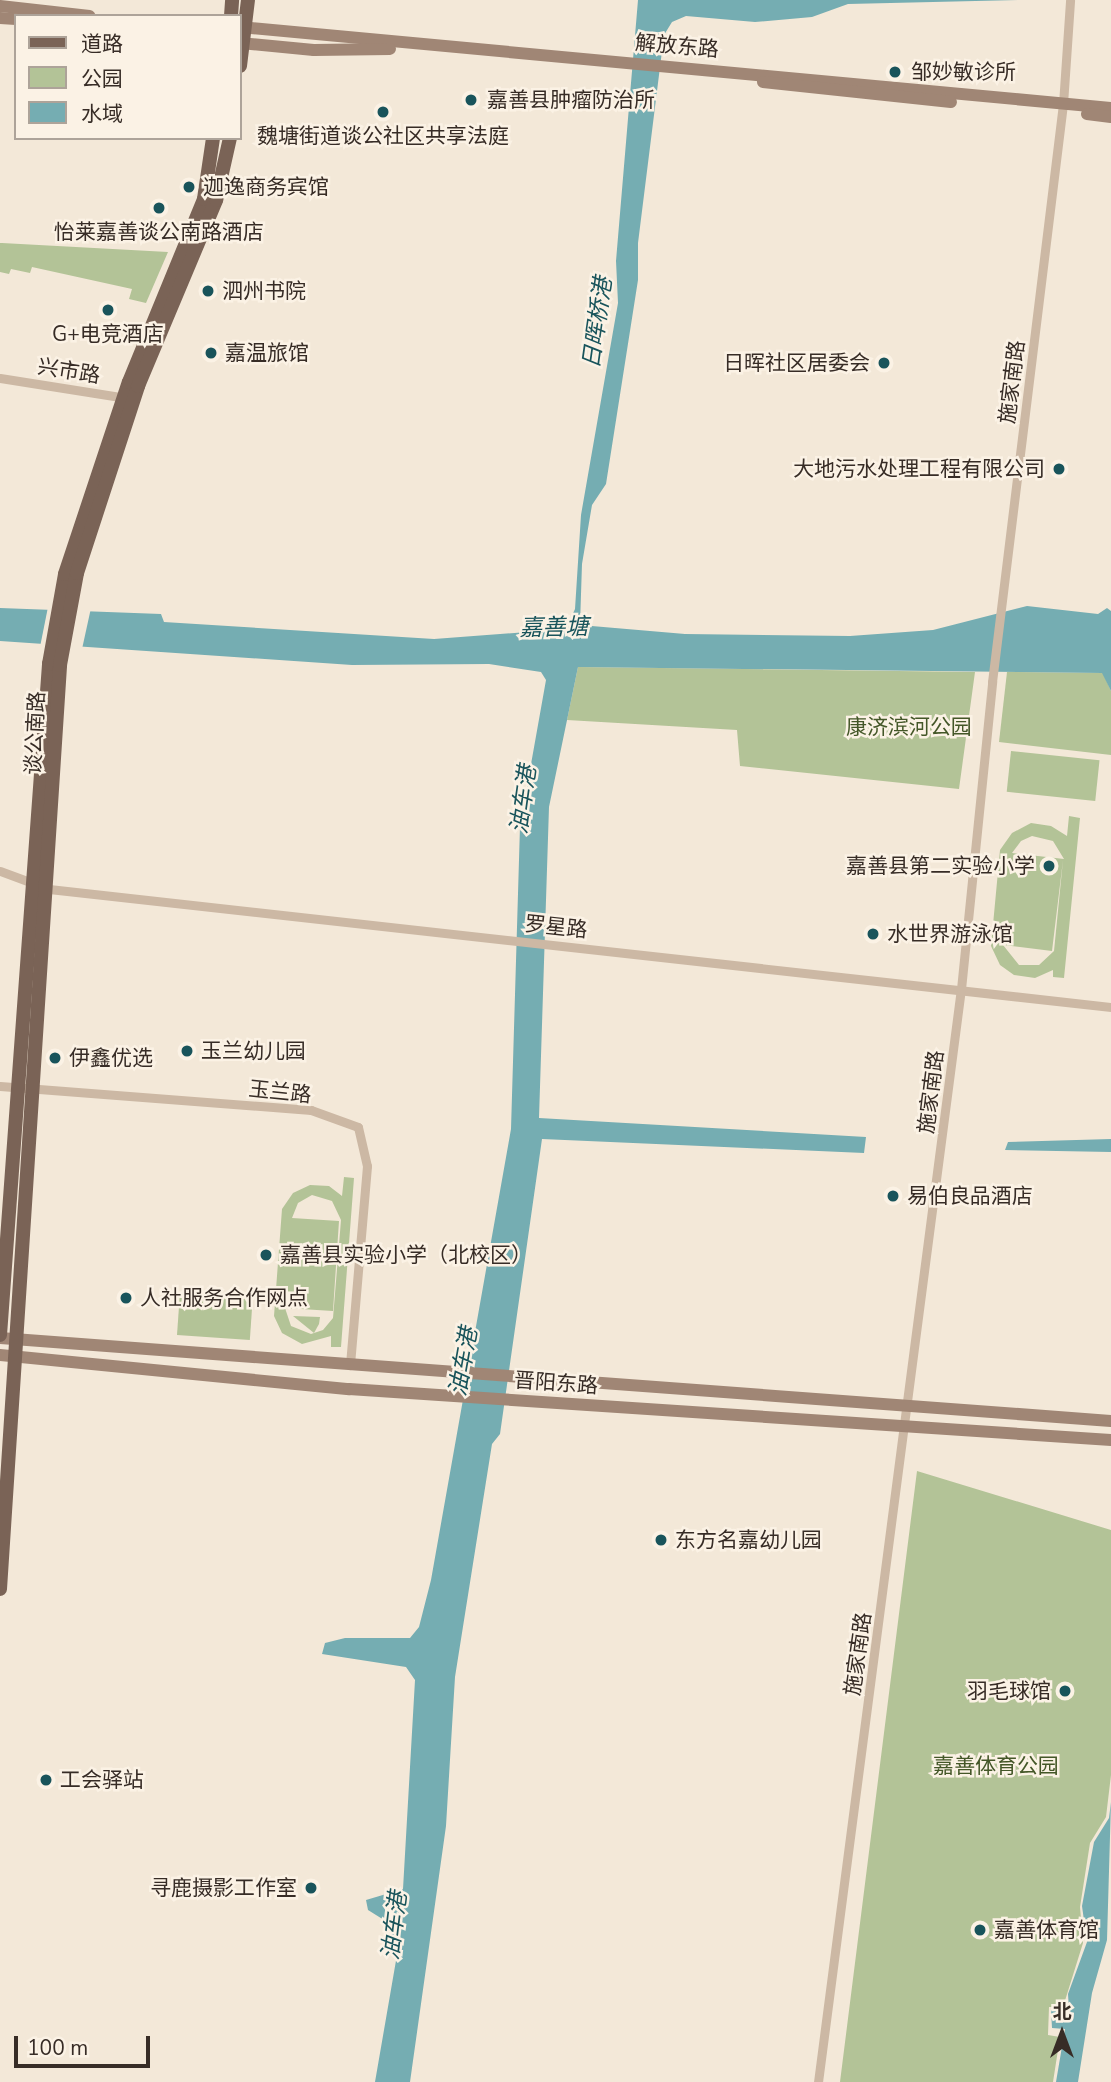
<!DOCTYPE html>
<meta charset="utf-8">
<style>
body{margin:0}
#map{position:relative;width:1111px;height:2082px;overflow:hidden;background:#f3e8d8;font-family:"Nunito Sans","Noto Sans SC",sans-serif}
div>[style]{position:absolute}
[style*='--x']{left:calc(var(--x)*1px);top:calc(var(--y)*1px);width:calc(var(--w)*1px);rotate:calc(var(--a)*1deg)}
.green>*{inset:0;background:#b3c397;transform-origin:0 0}
.water>*{inset:0;background:#75adb2}
.pier>*{inset:0;background:#f3e8d8}
.street>*{height:9px;margin:-4.5px;padding:0 4.5px;transform-origin:4.5px;border-radius:4.5px;background:#ccb8a4}
.secondary>*{height:12px;margin:-6px;padding:0 6px;transform-origin:6px;border-radius:6px;background:#a08675}
.primary>*{height:14px;margin:-7px;padding:0 7px;transform-origin:7px;border-radius:7px;background:#7a6356}
.dots>*{width:19px;height:19px;translate:-50% -50%;box-sizing:border-box;border:4px solid #fbf2e5;border-radius:50%}
span{translate:-50% -50%;white-space:nowrap;text-align:center;line-height:1.15;-webkit-text-stroke:5px #fbf2e5;paint-order:stroke}
.street-label{font-size:21px;color:#372c26}
.poi-label{font-size:21px;color:#372c26}
.left{translate:0 -50%;text-align:left}
.right{translate:-100% -50%;text-align:right}
.park-label{font-size:21px;color:#445728}
.water-label{font-size:23px;color:#19545b;font-style:italic}
.legend{position:absolute;left:14px;top:14px;width:228px;height:126px;box-sizing:border-box;background:#fbf2e5;border:2px solid #ada399;margin:0;padding:9px 12px;list-style:none;font-size:21px;color:#372c26}
.legend li{display:flex;align-items:center;gap:14px;height:35px}
.legend b{width:35px;border:2px solid #ada399}
.north{position:absolute;left:1027px;top:1998px;width:70px;height:70px;-webkit-text-stroke:5px #fbf2e5;paint-order:stroke;rotate:0deg;font-size:19px;font-weight:700;line-height:28px;text-align:center;color:#372c26}
.north::after{content:'';display:block;margin:auto;width:24px;height:32px;background:#372c26;clip-path:polygon(50% 0,100% 100%,50% 72%,0 100%)}
.scale{position:absolute;left:14px;top:2036px;width:136px;height:32px;box-sizing:border-box;border:4px solid #372c26;border-top:0;padding-left:9px;font-size:21px;line-height:24px;white-space:nowrap;color:#372c26;-webkit-text-stroke:5px #fbf2e5;paint-order:stroke}
</style>
<div id="map">
<div class="green">
<div style="clip-path:polygon(0 243px,2px 243px,168px 252px,146px 303px,129px 299px,132px 289px,32px 267px,30px 273px,11px 269px,9px 274px,0 272px)"></div>
<div style="clip-path:polygon(578px 667px,975px 672px,959px 789px,740px 766px,737px 730px,567px 720px)"></div>
<div style="clip-path:polygon(1007px 672px,1103px 673px,1111px 691px,1111px 755px,999px 742px)"></div>
<div style="left:1011px;top:751px;width:89px;height:41px;rotate:6deg"></div>
<div style="clip-path:polygon(evenodd,1069px 816px,1080px 818px,1064px 978px,1053px 977px,1053px 970px,1035px 978px,1014px 975px,1000px 965px,991px 946px,1000px 850px,1012px 833px,1031px 823px,1051px 826px,1067px 836px,1069px 816px,1032px 836px,1053px 841px,1064px 859px,1012px 853px,1021px 841px,1032px 836px,1069px 816px,1063px 860px,1054px 951px,1039px 965px,1019px 965px,1003px 945px,1052px 951px,1063px 860px)"></div>
<div style="clip-path:polygon(evenodd,344px 1177px,354px 1178px,341px 1347px,331px 1347px,331px 1336px,302px 1344px,282px 1333px,274px 1316px,282px 1209px,293px 1193px,310px 1185px,329px 1186px,342px 1196px,344px 1177px,312px 1195px,332px 1201px,341px 1220px,333px 1318px,323px 1330px,311px 1334px,291px 1326px,285px 1308px,333px 1311px,339px 1221px,292px 1218px,298px 1203px,312px 1195px)"></div>
<div style="left:180px;top:1292px;width:73px;height:43px;rotate:4deg"></div>
<div style="clip-path:polygon(293px 1316px,320px 1317px,319px 1324px,314px 1333px)"></div>
<div style="clip-path:polygon(917px 1471px,1111px 1530px,1111px 1775px,1106px 1817px,1090px 1843px,1080px 1907px,1083px 1943px,1063px 2007px,1049px 2007px,1048px 2035px,1060px 2037px,1053px 2082px,840px 2082px)"></div>
</div>
<div class="water">
<div style="clip-path:polygon(638px 0,1018px 0,848px 4px,812px 17px,755px 22px,686px 16px,672px 22px,664px 35px,638px 243px,638px 280px,606px 484px,592px 505px,582px 564px,580px 625px,685px 634px,850px 636px,933px 630px,1027px 606px,1098px 614px,1107px 608px,1111px 611px,1111px 691px,1102px 673px,578px 667px,549px 807px,539px 1118px,866px 1137px,864px 1153px,542px 1139px,500px 1434px,492px 1444px,455px 1677px,446px 1826px,410px 2082px,375px 2082px,398px 1949px,384px 1920px,368px 1910px,366px 1900px,403px 1889px,415px 1680px,406px 1667px,322px 1654px,325px 1643px,345px 1638px,410px 1638px,419px 1627px,431px 1580px,511px 1129px,520px 826px,546px 680px,541px 672px,489px 664px,352px 665px,0 641px,0 608px,161px 614px,164px 622px,434px 639px,566px 629px,575px 609px,581px 515px,618px 303px,616px 261px)"></div>
<div style="clip-path:polygon(1111px 1139px,1111px 1152px,1005px 1150px,1008px 1142px)"></div>
<div style="clip-path:polygon(1111px 1802px,1107px 1940px,1092px 1993px,1078px 2082px,1056px 2082px,1065px 2029px,1052px 2028px,1051px 2010px,1069px 2009px,1068px 1994px,1087px 1942px,1082px 1906px,1094px 1842px,1109px 1818px)"></div>
</div>
<div class="pier">
<div style="clip-path:polygon(48px 607px,91px 608px,82px 649px,40px 647px)"></div>
</div>
<div class="street">
<div style="--x:0;--y:378;--w:128;--a:9"></div>
<div style="--x:0;--y:871;--w:52;--a:20.2"></div>
<div style="--x:49;--y:889;--w:1069;--a:6.34"></div>
<div style="--x:0;--y:1086;--w:312;--a:4.4"></div>
<div style="--x:311;--y:1110;--w:50;--a:19.9"></div>
<div style="--x:358;--y:1127;--w:40;--a:77"></div>
<div style="--x:367;--y:1166;--w:200;--a:94.9"></div>
<div style="--x:818;--y:2082;--w:1102;--a:-82.55"></div>
<div style="--x:961;--y:989;--w:309;--a:-84.2"></div>
<div style="--x:992;--y:682;--w:582;--a:-83"></div>
<div style="--x:1063;--y:104;--w:104;--a:-86.1"></div>
</div>
<div class="secondary">
<div style="--x:0;--y:6;--w:90;--a:6.4"></div>
<div style="--x:0;--y:18;--w:16;--a:4"></div>
<div style="--x:240;--y:27;--w:875;--a:5.31"></div>
<div style="--x:240;--y:43;--w:74;--a:5.4"></div>
<div style="--x:314;--y:50;--w:76;--a:-0.8"></div>
<div style="--x:763;--y:82;--w:189;--a:6.1"></div>
<div style="--x:1087;--y:114;--w:24;--a:7"></div>
<div style="--x:0;--y:1338;--w:1114;--a:4.27"></div>
<div style="--x:0;--y:1355;--w:351;--a:5.6"></div>
<div style="--x:349;--y:1389;--w:764;--a:3.83"></div>
</div>
<div class="primary">
<div style="--x:231;--y:16;--w:16;--a:-86"></div>
<div style="--x:240;--y:66;--w:66;--a:-83.1"></div>
<div style="--x:0;--y:1335;--w:673;--a:-85.82"></div>
<div style="--x:49;--y:664;--w:91;--a:-79.9"></div>
<div style="--x:65;--y:574;--w:202;--a:-71.6"></div>
<div style="--x:129;--y:382;--w:198;--a:-67.7"></div>
<div style="--x:204;--y:199;--w:62;--a:-81.6"></div>
<div style="--x:0;--y:1589;--w:926;--a:-86.28"></div>
<div style="--x:60;--y:665;--w:94;--a:-79.5"></div>
<div style="--x:77;--y:573;--w:197;--a:-71.9"></div>
<div style="--x:138;--y:386;--w:202;--a:-67.2"></div>
<div style="--x:216;--y:200;--w:64;--a:-77.3"></div>
</div>
<div class="dots">
<div style="left:895px;top:72px;background:#19545b"></div>
<div style="left:471px;top:100px;background:#19545b"></div>
<div style="left:383px;top:112px;background:#19545b"></div>
<div style="left:189px;top:187px;background:#19545b"></div>
<div style="left:159px;top:208px;background:#19545b"></div>
<div style="left:208px;top:291px;background:#19545b"></div>
<div style="left:108px;top:310px;background:#19545b"></div>
<div style="left:211px;top:353px;background:#19545b"></div>
<div style="left:884px;top:363px;background:#19545b"></div>
<div style="left:1059px;top:469px;background:#19545b"></div>
<div style="left:1049px;top:866px;background:#19545b"></div>
<div style="left:873px;top:934px;background:#19545b"></div>
<div style="left:187px;top:1051px;background:#19545b"></div>
<div style="left:55px;top:1058px;background:#19545b"></div>
<div style="left:893px;top:1196px;background:#19545b"></div>
<div style="left:266px;top:1255px;background:#19545b"></div>
<div style="left:126px;top:1298px;background:#19545b"></div>
<div style="left:661px;top:1540px;background:#19545b"></div>
<div style="left:1065px;top:1691px;background:#19545b"></div>
<div style="left:46px;top:1780px;background:#19545b"></div>
<div style="left:311px;top:1888px;background:#19545b"></div>
<div style="left:980px;top:1930px;background:#19545b"></div>
</div>
<div class="street-label">
<span style="left:677px;top:46px;rotate:5deg">解放东路</span>
<span style="left:69px;top:371px;rotate:9deg">兴市路</span>
<span style="left:1012px;top:382px;rotate:-83deg">施家南路</span>
<span style="left:35px;top:733px;rotate:-87deg">谈公南路</span>
<span style="left:556px;top:927px;rotate:6deg">罗星路</span>
<span style="left:280px;top:1092px;rotate:6deg">玉兰路</span>
<span style="left:931px;top:1092px;rotate:-83deg">施家南路</span>
<span style="left:556px;top:1383px;rotate:4deg">晋阳东路</span>
<span style="left:858px;top:1654px;rotate:-82deg">施家南路</span>
</div>
<div class="poi-label">
<span class="left" style="left:911px;top:72px">邹妙敏诊所</span>
<span class="left" style="left:487px;top:100px">嘉善县肿瘤防治所</span>
<span style="left:383px;top:136px">魏塘街道谈公社区共享法庭</span>
<span class="left" style="left:203px;top:187px">迦逸商务宾馆</span>
<span style="left:159px;top:232px">怡莱嘉善谈公南路酒店</span>
<span class="left" style="left:222px;top:291px">泗州书院</span>
<span style="left:108px;top:334px">G+电竞酒店</span>
<span class="left" style="left:225px;top:353px">嘉温旅馆</span>
<span class="right" style="left:870px;top:363px">日晖社区居委会</span>
<span class="right" style="left:1045px;top:469px">大地污水处理工程有限公司</span>
<span class="right" style="left:1035px;top:866px">嘉善县第二实验小学</span>
<span class="left" style="left:887px;top:934px">水世界游泳馆</span>
<span class="left" style="left:201px;top:1051px">玉兰幼儿园</span>
<span class="left" style="left:69px;top:1058px">伊鑫优选</span>
<span class="left" style="left:907px;top:1196px">易伯良品酒店</span>
<span class="left" style="left:280px;top:1255px">嘉善县实验小学（北校区）</span>
<span class="left" style="left:140px;top:1298px">人社服务合作网点</span>
<span class="left" style="left:675px;top:1540px">东方名嘉幼儿园</span>
<span class="right" style="left:1051px;top:1691px">羽毛球馆</span>
<span class="left" style="left:60px;top:1780px">工会驿站</span>
<span class="right" style="left:297px;top:1888px">寻鹿摄影工作室</span>
<span class="left" style="left:994px;top:1930px">嘉善体育馆</span>
</div>
<div class="park-label">
<span style="left:909px;top:727px">康济滨河公园</span>
<span style="left:996px;top:1766px">嘉善体育公园</span>
</div>
<div class="water-label">
<span style="left:598px;top:323px;rotate:-82deg">日晖桥港</span>
<span style="left:554px;top:628px;rotate:-1deg">嘉善塘</span>
<span style="left:524px;top:800px;rotate:-82deg">油车港</span>
<span style="left:464px;top:1362px;rotate:-80deg">油车港</span>
<span style="left:395px;top:1926px;rotate:-83deg">油车港</span>
</div>
<ul class="legend">
<li><b style="height:9px;background:#7a6356"></b>道路</li>
<li><b style="height:19px;background:#b3c397"></b>公园</li>
<li><b style="height:19px;background:#75adb2"></b>水域</li>
</ul>
<div class="north">北</div>
<div class="scale">100 m</div>
</div>
